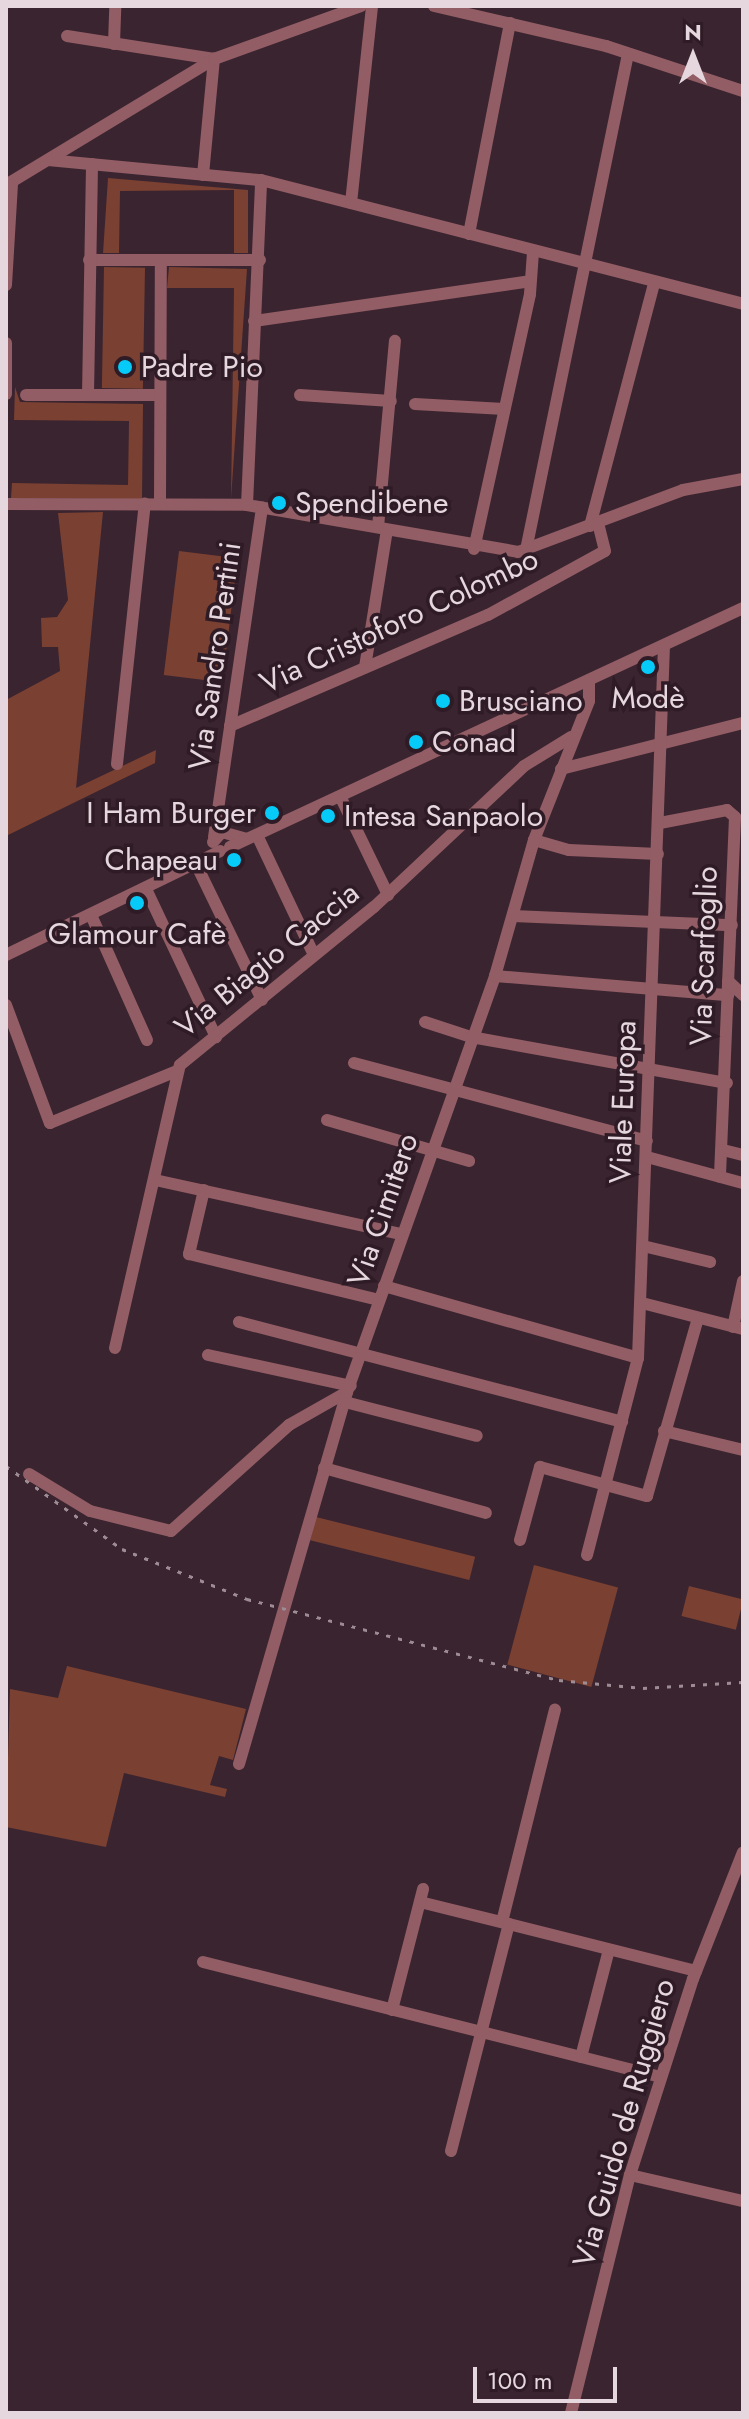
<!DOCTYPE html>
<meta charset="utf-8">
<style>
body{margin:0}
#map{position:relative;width:749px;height:2419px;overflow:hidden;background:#3a2430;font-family:Jost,sans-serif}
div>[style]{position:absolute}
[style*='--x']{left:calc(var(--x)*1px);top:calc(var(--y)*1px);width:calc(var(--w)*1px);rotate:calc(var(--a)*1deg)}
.green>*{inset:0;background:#7a4031;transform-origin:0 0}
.minor>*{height:12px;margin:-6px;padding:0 6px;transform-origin:6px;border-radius:6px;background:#925d64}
.rail>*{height:3px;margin-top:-1.5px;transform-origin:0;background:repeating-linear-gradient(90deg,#9e8c95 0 4px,transparent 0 12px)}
.dots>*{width:22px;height:22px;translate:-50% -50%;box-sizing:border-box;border:4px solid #2f1b26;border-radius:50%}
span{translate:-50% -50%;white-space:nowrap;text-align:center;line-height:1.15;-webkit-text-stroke:7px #2f1b26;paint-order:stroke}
.poi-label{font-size:30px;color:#e6d7de}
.left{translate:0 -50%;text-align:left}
.right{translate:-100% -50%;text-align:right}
.street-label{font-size:30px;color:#e6d7de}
.frame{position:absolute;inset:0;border:8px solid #e6d7de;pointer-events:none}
.north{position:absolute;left:653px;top:16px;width:80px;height:80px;-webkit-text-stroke:6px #2f1b26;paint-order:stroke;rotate:0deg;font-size:22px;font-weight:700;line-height:32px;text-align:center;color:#e6d7de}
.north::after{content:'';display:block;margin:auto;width:28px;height:36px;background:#e6d7de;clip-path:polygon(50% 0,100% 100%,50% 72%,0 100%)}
.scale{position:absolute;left:473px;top:2367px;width:144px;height:36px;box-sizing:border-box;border:4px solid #e6d7de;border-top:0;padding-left:10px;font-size:24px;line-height:28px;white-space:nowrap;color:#e6d7de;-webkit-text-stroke:6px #2f1b26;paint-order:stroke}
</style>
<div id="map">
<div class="green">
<div style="clip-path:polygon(108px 178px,248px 190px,248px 253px,234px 253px,234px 190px,120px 191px,119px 253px,103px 253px)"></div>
<div style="left:104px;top:267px;width:41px;height:121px;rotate:1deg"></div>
<div style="clip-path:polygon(169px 267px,247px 269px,231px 499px,234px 288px,167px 288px)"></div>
<div style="clip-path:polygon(15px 387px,20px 402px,143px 404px,142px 499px,11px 498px,12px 483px,128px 485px,129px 421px,14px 420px)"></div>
<div style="clip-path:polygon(103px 512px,76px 788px,156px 750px,155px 763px,6px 836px,6px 700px,60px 671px,58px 647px,42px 647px,41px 618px,57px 617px,68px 600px,58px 513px)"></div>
<div style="left:179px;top:551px;width:59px;height:125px;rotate:7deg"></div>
<div style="left:316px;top:1517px;width:164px;height:24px;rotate:14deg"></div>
<div style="left:534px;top:1565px;width:87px;height:103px;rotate:15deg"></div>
<div style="left:689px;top:1586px;width:56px;height:31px;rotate:14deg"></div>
<div style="clip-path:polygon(67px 1666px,246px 1709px,233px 1760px,219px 1756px,210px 1785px,227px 1789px,225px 1797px,124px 1773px,106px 1847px,6px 1827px,10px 1689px,58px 1698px)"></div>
</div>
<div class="minor">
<div style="--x:434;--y:6;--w:177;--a:13.1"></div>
<div style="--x:606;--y:46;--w:144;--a:18.2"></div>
<div style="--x:67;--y:36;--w:149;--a:8.9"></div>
<div style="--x:114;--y:44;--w:38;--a:-88"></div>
<div style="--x:48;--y:160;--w:214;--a:5.4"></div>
<div style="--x:261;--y:180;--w:498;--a:14.4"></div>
<div style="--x:203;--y:175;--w:117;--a:-84.6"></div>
<div style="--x:6;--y:185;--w:243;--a:-31.2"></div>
<div style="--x:214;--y:59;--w:156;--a:-19.8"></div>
<div style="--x:351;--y:203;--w:198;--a:-83.9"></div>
<div style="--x:469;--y:234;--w:215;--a:-79"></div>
<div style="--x:89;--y:260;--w:171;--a:0"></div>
<div style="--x:6;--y:285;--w:100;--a:-86.6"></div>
<div style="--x:254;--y:321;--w:275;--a:-8.2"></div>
<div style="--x:6;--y:343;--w:51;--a:90"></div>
<div style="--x:26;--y:395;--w:134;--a:0"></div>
<div style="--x:88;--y:395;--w:231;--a:-89"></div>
<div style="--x:300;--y:395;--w:91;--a:3.8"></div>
<div style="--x:415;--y:404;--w:89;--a:3.2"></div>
<div style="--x:160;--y:503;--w:243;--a:-89.8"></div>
<div style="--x:6;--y:504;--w:241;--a:0.2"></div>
<div style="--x:247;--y:505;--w:275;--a:9.8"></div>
<div style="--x:518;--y:552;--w:176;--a:-20.6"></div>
<div style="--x:683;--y:490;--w:61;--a:-10.4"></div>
<div style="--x:247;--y:505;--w:325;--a:-87.5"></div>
<div style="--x:590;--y:526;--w:251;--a:-75.2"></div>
<div style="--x:378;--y:527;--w:187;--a:-84.8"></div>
<div style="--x:474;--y:549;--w:261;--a:-77.6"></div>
<div style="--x:530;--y:294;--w:42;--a:-85.9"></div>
<div style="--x:526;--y:550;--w:506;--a:-78.38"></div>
<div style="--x:365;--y:667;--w:139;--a:-80.9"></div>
<div style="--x:230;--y:726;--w:281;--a:-23.3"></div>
<div style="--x:488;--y:615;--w:133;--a:-28.7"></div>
<div style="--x:605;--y:551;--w:29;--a:-104"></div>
<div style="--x:117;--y:764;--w:262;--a:-83.9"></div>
<div style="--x:561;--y:769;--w:188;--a:-14.2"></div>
<div style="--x:341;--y:798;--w:108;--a:64.1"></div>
<div style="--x:660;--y:823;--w:68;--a:-11"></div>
<div style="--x:727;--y:810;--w:11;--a:41"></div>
<div style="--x:735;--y:817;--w:360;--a:92.4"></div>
<div style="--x:257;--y:835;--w:128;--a:64.6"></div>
<div style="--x:214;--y:837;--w:333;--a:-81.7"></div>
<div style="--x:534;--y:840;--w:36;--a:16"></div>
<div style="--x:569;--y:850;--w:89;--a:2.6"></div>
<div style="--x:213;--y:842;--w:13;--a:-48"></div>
<div style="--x:222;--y:832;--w:25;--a:16"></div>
<div style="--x:230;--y:847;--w:566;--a:-24.98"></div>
<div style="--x:196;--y:864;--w:151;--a:64.1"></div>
<div style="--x:146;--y:889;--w:164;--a:64.7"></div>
<div style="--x:91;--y:915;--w:137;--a:65.9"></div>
<div style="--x:513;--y:916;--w:219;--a:2.4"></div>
<div style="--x:6;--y:955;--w:238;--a:-25.9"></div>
<div style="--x:495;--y:976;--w:234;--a:4.7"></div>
<div style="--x:728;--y:981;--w:21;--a:43"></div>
<div style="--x:6;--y:1005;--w:126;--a:69.6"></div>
<div style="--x:50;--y:1123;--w:137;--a:-22.3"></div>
<div style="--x:425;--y:1022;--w:48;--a:18.1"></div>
<div style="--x:471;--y:1037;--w:260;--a:10.2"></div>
<div style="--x:354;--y:1063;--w:303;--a:14.9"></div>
<div style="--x:327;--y:1120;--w:148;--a:16.1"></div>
<div style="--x:723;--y:1150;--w:21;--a:14"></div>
<div style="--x:647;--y:1157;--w:99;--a:15.2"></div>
<div style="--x:155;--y:1180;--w:251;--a:12.4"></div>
<div style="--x:204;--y:1190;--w:66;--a:103.2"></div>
<div style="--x:189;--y:1254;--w:195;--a:13.6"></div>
<div style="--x:643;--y:1246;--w:69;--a:13.4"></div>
<div style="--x:384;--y:1286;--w:264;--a:15.8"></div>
<div style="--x:642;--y:1303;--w:104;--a:14.4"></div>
<div style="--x:239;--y:1322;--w:396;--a:14.6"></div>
<div style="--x:733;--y:1327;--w:47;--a:-77.7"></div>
<div style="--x:115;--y:1348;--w:290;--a:-77.1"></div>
<div style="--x:180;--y:1065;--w:250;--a:-39.2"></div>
<div style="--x:374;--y:907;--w:206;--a:-43.2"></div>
<div style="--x:524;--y:766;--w:55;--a:-31.7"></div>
<div style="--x:208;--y:1355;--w:146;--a:12.2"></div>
<div style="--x:345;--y:1402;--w:136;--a:14.4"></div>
<div style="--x:664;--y:1431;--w:81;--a:13.5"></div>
<div style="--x:324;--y:1468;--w:168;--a:15.5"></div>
<div style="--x:29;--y:1474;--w:71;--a:31.2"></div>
<div style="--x:90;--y:1511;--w:83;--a:13.9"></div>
<div style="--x:171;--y:1531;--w:159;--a:-41.9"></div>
<div style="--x:289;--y:1425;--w:67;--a:-29.6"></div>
<div style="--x:520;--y:1540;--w:76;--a:-74.7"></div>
<div style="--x:540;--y:1467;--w:111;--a:15.2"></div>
<div style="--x:647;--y:1496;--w:185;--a:-74"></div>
<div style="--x:587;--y:1555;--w:203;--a:-75.5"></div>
<div style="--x:638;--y:1358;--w:713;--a:-87.91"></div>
<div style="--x:239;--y:1764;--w:387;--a:-73.8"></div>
<div style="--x:347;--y:1392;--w:442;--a:-70.4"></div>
<div style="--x:495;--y:976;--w:141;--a:-74"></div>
<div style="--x:534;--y:840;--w:149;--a:-68.4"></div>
<div style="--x:589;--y:701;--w:21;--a:-90"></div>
<div style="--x:420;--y:1902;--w:92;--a:13.9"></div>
<div style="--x:502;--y:1922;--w:219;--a:-76"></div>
<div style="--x:203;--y:1962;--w:472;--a:14.1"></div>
<div style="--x:392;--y:2010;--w:125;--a:-75.6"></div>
<div style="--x:581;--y:2057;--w:107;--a:-75.4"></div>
<div style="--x:451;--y:2151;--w:234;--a:-75.7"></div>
<div style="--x:509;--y:1924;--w:193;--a:14.1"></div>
<div style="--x:630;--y:2175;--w:116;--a:13"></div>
<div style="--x:571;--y:2413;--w:245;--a:-76.1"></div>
<div style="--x:630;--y:2175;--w:206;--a:-72.2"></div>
<div style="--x:693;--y:1979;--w:136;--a:-68.5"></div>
</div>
<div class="rail">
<div style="--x:6;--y:1466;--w:143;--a:35.6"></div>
<div style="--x:122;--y:1549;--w:135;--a:21.8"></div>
<div style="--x:247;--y:1599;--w:322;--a:14.6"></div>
<div style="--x:559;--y:1680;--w:84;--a:5.4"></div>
<div style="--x:643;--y:1688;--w:100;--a:-3.4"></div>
</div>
<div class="dots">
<div style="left:125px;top:367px;background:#06cbf9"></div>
<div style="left:279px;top:503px;background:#06cbf9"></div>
<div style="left:648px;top:667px;background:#06cbf9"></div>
<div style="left:443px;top:701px;background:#06cbf9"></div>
<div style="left:416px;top:742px;background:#06cbf9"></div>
<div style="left:272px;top:813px;background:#06cbf9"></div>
<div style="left:328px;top:816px;background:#06cbf9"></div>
<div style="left:234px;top:860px;background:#06cbf9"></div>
<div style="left:137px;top:903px;background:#06cbf9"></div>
</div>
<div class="poi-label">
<span class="left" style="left:141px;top:367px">Padre Pio</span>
<span class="left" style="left:295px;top:503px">Spendibene</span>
<span style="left:648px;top:698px">Modè</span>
<span class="left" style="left:459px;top:701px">Brusciano</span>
<span class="left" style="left:432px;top:742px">Conad</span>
<span class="right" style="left:256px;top:813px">I Ham Burger</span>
<span class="left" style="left:344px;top:816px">Intesa Sanpaolo</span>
<span class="right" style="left:218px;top:860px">Chapeau</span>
<span style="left:137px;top:934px">Glamour Cafè</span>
</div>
<div class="street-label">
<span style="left:399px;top:621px;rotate:-25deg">Via Cristoforo Colombo</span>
<span style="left:215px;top:656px;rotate:-82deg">Via Sandro Pertini</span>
<span style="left:704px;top:956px;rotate:-88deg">Via Scarfoglio</span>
<span style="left:267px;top:960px;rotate:-39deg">Via Biagio Caccia</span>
<span style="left:623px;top:1102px;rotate:-88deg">Viale Europa</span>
<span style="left:383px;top:1210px;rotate:-71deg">Via Cimitero</span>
<span style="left:624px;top:2123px;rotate:-74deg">Via Guido de Ruggiero</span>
</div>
<div class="frame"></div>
<div class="north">N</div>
<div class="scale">100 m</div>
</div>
